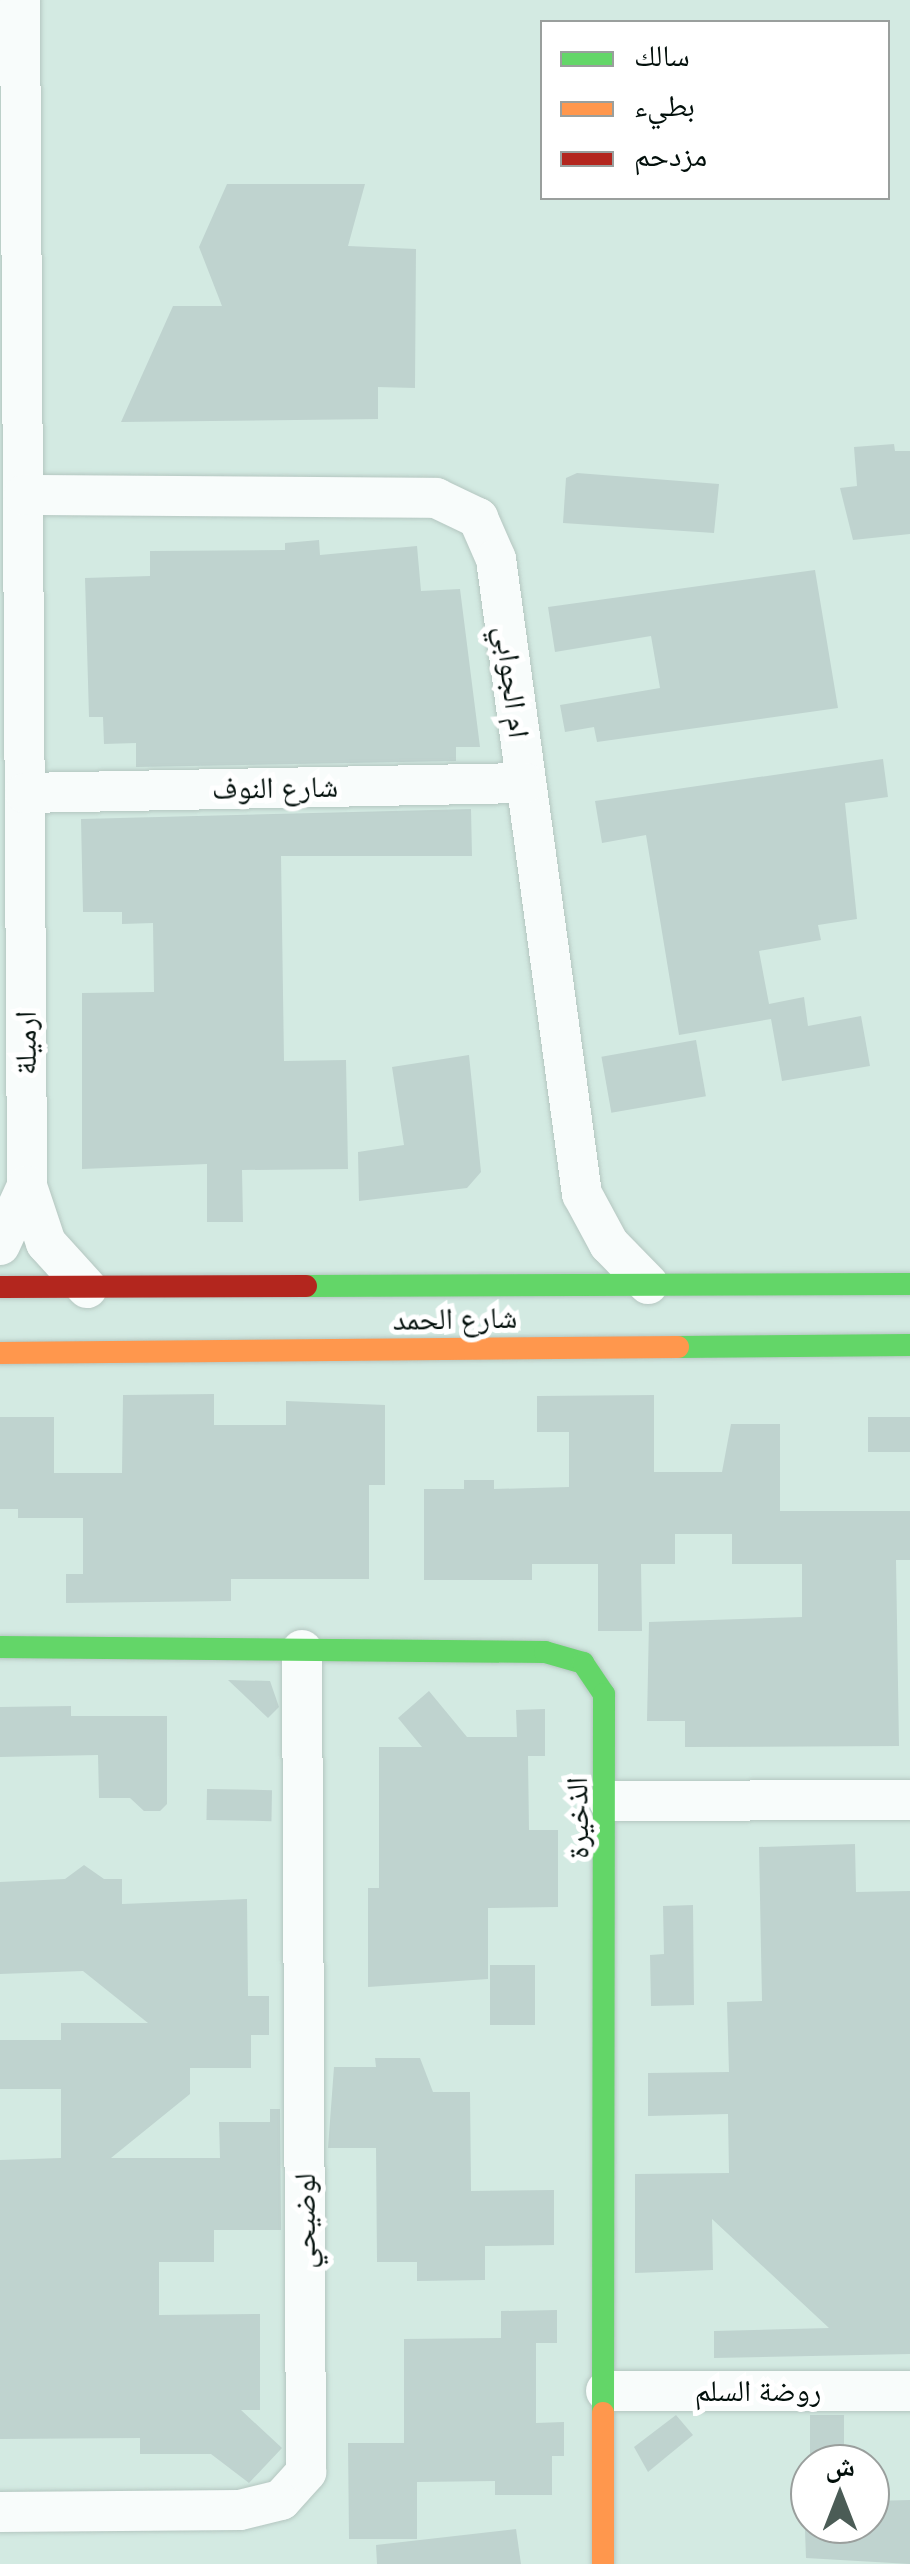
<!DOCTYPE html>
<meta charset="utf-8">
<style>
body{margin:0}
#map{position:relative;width:910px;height:2564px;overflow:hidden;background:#d3eae2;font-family:Figtree,"Noto Naskh Arabic",sans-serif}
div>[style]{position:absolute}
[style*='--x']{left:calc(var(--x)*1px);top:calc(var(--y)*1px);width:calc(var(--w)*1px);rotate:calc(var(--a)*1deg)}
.building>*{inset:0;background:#bfd3cf;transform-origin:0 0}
.roads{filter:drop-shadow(0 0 2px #b4c6c0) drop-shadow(0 0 2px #b4c6c0)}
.street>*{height:40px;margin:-20px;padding:0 20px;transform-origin:20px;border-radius:20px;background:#f8fcfb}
.fast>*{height:22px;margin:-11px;padding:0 11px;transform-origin:11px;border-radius:11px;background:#63d668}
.slow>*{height:22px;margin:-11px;padding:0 11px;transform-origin:11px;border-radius:11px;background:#ff974d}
.jam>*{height:22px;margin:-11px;padding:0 11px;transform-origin:11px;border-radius:11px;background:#b3261e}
span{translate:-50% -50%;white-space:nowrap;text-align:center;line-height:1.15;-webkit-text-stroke:10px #fff;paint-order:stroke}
.street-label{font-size:30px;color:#020f0b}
.legend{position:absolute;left:540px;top:20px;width:350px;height:180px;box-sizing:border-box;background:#fff;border:2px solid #9a9f9d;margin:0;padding:12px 18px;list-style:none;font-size:30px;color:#020f0b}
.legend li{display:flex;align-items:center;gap:20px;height:50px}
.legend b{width:50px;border:2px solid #9a9f9d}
.north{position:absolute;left:790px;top:2444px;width:100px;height:100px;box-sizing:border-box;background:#fff;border:2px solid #9a9f9d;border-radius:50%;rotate:0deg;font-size:28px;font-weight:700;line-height:40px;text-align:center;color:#020f0b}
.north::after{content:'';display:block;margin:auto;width:35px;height:45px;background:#4b5c56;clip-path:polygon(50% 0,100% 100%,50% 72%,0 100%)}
</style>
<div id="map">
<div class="building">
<div style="clip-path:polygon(227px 184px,365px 184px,348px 246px,416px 249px,415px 388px,378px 387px,378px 419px,121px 422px,173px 306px,222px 306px,199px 247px)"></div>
<div style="clip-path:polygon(894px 444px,895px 451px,910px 451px,910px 534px,853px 540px,840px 488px,857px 486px,854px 447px)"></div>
<div style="clip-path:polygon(577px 473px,719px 484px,714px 533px,563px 523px,566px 478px)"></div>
<div style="clip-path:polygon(319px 540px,320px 555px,417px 546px,421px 591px,460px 589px,480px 747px,456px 747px,456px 761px,136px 767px,136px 743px,104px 744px,103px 717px,89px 717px,85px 578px,150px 576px,150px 551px,285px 550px,285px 543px)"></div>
<div style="clip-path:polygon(815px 570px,838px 708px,597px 742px,594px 727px,565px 732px,560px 705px,660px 688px,651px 636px,555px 652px,548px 607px)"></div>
<div style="clip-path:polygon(883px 759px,888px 797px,845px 803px,857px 919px,818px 925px,821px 940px,759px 951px,769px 1004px,804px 997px,808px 1026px,861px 1016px,870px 1066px,782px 1081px,771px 1019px,679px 1035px,646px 835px,602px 843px,595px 801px)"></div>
<div style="clip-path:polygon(471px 809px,472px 856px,281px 856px,284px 1061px,346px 1060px,348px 1169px,242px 1170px,243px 1222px,207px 1222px,207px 1164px,82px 1169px,82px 993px,154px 992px,153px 923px,122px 924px,122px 912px,83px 912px,81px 819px)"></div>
<div style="left:696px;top:1040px;width:57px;height:96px;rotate:80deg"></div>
<div style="clip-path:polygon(469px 1055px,481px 1172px,467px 1188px,359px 1201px,358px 1152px,404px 1145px,392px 1067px)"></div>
<div style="clip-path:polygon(214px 1394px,214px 1425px,286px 1425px,286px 1401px,385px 1405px,385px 1485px,369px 1485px,369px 1579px,231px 1579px,231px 1601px,66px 1603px,66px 1574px,83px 1574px,83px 1518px,18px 1518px,18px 1509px,0 1509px,0 1417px,54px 1417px,54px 1473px,122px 1473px,123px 1395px)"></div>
<div style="clip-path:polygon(654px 1395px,654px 1472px,722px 1472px,731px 1424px,780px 1424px,780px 1511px,910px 1511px,910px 1560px,896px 1560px,899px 1746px,685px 1747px,685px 1721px,647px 1721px,649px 1622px,802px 1617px,802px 1564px,732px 1564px,732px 1534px,675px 1534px,675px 1564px,641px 1564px,642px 1631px,598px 1631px,598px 1564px,532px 1564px,532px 1580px,424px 1580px,424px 1489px,464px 1489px,464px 1480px,494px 1480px,494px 1489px,569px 1487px,569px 1432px,537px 1432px,537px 1396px)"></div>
<div style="left:868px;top:1417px;width:42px;height:35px"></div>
<div style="clip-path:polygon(228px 1680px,270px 1681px,279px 1707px,268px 1718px)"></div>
<div style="clip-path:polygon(429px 1691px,467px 1737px,517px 1737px,516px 1710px,545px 1709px,545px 1756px,528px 1756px,529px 1830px,558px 1830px,558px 1907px,488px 1908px,488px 1979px,368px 1987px,368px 1888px,379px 1888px,379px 1747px,422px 1747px,398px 1718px)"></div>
<div style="clip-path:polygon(71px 1706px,71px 1716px,167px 1716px,167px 1804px,160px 1811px,144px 1811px,130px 1798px,99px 1798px,98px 1755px,0 1757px,0 1707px)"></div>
<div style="left:207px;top:1789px;width:65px;height:31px;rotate:1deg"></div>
<div style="clip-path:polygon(855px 1844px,856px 1892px,910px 1891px,910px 2354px,714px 2358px,714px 2331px,829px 2328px,712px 2219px,713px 2270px,635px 2273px,635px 2174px,729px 2173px,728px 2114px,648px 2116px,648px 2073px,729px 2072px,727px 2002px,762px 2001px,759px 1847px)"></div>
<div style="clip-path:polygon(84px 1865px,104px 1879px,122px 1879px,122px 1904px,247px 1899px,248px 1996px,269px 1996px,269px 2035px,251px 2035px,251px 2068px,190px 2068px,190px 2094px,111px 2158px,220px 2158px,219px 2122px,270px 2122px,270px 2109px,280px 2109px,281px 2230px,214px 2230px,214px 2262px,159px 2262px,159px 2315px,260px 2314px,260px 2410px,241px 2410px,282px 2448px,249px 2483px,211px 2454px,140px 2454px,140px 2438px,0 2439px,0 2160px,61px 2158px,61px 2089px,0 2089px,0 2040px,61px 2040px,61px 2023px,148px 2023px,83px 1971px,0 1974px,0 1882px,65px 1879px)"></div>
<div style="clip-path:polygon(693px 1905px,694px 2005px,651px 2006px,650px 1955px,664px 1954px,663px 1906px)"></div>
<div style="left:490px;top:1965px;width:45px;height:60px"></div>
<div style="clip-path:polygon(375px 2058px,420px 2058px,433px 2092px,470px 2092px,471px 2191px,554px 2190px,554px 2245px,485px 2246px,485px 2280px,417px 2281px,417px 2262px,377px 2262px,376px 2148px,328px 2148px,334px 2067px,376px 2067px)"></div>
<div style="clip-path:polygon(557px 2310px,557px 2343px,536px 2343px,536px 2423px,564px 2422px,564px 2456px,552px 2456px,552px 2495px,495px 2495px,495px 2481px,417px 2482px,417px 2539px,349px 2539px,348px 2443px,404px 2443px,404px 2339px,501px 2338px,501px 2311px)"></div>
<div style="clip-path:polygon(676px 2415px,693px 2435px,648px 2472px,634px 2447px)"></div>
<div style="left:810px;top:2415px;width:34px;height:49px"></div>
<div style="clip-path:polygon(910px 2500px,910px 2564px,806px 2558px,805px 2530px,872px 2529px,872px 2501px)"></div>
<div style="clip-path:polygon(516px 2529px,521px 2564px,377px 2564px,376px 2545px)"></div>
</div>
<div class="roads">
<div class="street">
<div style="--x:20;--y:0;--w:1186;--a:89.66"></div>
<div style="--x:27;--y:1186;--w:60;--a:71.6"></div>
<div style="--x:46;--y:1243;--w:61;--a:47.7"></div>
<div style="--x:24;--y:495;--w:412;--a:0.4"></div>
<div style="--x:436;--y:498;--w:47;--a:25.5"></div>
<div style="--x:478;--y:518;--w:45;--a:66.3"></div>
<div style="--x:496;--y:559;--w:641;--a:82.29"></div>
<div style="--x:582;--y:1194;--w:57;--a:61.6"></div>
<div style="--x:609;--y:1244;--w:56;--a:45.7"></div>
<div style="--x:25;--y:793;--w:500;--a:-1.15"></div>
<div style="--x:0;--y:1245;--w:65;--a:-65.4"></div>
<div style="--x:609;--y:1801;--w:301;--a:-0.2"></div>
<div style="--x:606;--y:2391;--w:304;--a:0"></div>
<div style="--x:0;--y:2512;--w:240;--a:-0.5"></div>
<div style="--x:240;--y:2510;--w:42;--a:-13.7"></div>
<div style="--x:281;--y:2500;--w:38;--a:-48"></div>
<div style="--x:306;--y:2472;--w:822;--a:-90.28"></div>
</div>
<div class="fast">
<div style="--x:306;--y:1286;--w:604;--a:-0.19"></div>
<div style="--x:678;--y:1347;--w:232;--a:-0.5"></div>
<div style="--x:0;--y:1647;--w:545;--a:0.53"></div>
<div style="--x:545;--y:1652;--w:40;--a:16"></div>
<div style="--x:583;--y:1663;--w:37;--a:56"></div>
<div style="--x:604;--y:1694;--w:719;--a:90.08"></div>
</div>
<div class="slow">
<div style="--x:0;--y:1353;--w:678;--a:-0.51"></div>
<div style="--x:603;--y:2564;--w:151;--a:-90"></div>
</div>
<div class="jam">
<div style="--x:0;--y:1287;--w:306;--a:-0.2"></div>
</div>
</div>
<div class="street-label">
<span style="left:512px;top:682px;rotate:83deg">ام الجوابي</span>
<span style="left:275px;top:788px;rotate:-1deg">شارع النوف</span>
<span style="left:26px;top:1043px;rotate:-90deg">ارميلة</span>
<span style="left:455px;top:1319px;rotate:-1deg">شارع الحمد</span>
<span style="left:578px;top:1818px;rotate:-91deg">الذخيرة</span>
<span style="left:305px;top:2221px;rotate:-90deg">لوضيحي</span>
<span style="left:758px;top:2391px">روضة السلم</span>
</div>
<ul class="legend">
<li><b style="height:12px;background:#63d668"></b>سالك</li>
<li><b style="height:12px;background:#ff974d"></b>بطيء</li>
<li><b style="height:12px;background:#b3261e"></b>مزدحم</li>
</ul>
<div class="north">ش</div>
</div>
